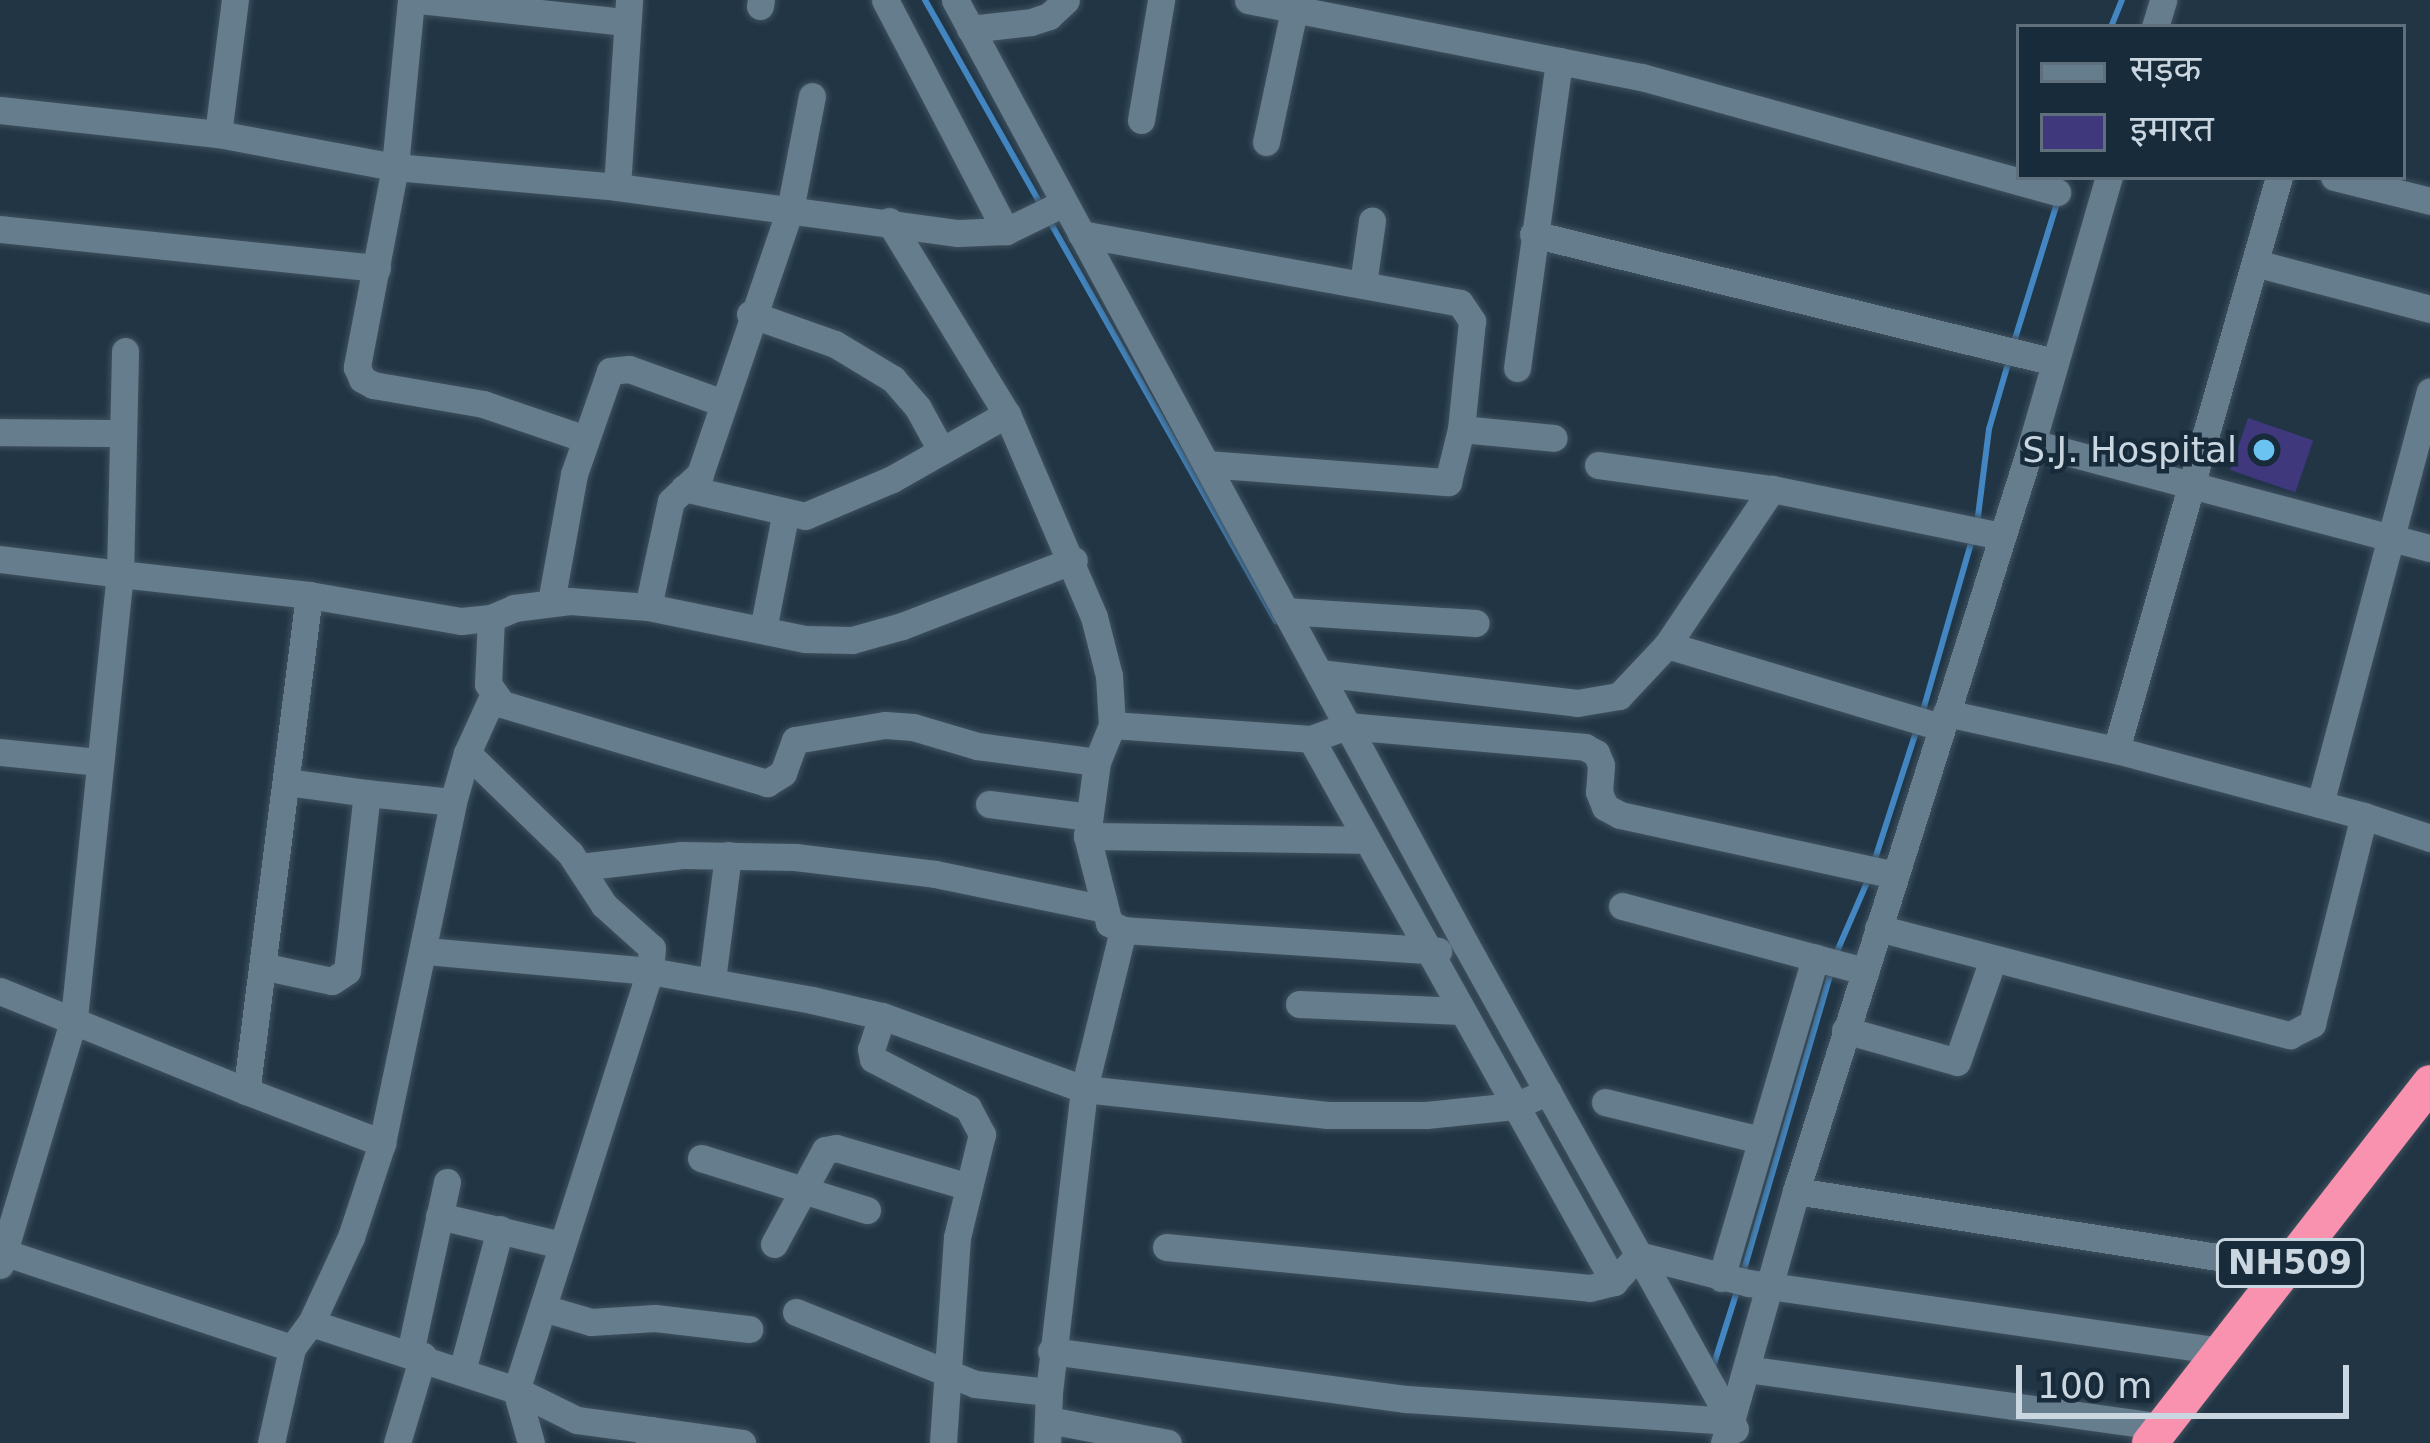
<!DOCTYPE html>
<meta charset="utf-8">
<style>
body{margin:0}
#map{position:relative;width:2430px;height:1443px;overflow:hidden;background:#213545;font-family:"DejaVu Sans","Noto Sans Devanagari",sans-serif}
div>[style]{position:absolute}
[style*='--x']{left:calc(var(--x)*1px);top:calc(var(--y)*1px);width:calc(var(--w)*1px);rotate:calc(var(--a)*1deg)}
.stream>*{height:6px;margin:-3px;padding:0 3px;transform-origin:3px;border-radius:3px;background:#4386c1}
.building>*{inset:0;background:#3f387d;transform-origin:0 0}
.roads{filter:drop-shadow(0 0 3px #3f515e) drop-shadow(0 0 3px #3f515e)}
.minor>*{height:27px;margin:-13.5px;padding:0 13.5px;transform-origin:13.5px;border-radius:13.5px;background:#667d8e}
.highway>*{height:36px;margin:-18px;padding:0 18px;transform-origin:18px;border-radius:18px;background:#f892ae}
.dots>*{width:33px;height:33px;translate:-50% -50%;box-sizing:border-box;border:6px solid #172b3a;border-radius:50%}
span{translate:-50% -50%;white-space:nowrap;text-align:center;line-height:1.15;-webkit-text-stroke:9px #172b3a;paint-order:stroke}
.shield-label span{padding:3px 9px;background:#172b3a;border:3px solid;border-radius:9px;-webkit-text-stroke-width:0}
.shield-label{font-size:33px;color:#cad6e0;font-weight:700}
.poi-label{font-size:36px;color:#cad6e0}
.right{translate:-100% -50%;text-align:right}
.legend{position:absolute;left:2016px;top:24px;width:390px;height:156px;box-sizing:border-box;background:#172b3a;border:3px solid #5f6f7c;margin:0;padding:15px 21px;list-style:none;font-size:36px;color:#cad6e0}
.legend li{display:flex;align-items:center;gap:24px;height:60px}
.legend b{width:60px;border:3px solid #5f6f7c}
.scale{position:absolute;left:2016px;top:1365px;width:333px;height:54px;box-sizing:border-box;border:6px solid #cad6e0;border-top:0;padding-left:15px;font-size:36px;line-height:42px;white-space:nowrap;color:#cad6e0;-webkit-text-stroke:9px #172b3a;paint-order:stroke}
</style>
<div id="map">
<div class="stream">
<div style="--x:925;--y:0;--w:233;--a:60.5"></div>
<div style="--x:2111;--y:27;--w:29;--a:-68"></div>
<div style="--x:1049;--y:220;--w:461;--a:60.5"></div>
<div style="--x:2014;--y:342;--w:149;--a:-72.8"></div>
<div style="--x:1977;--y:524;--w:96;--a:-82.8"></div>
<div style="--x:1989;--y:429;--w:72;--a:-73.8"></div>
<div style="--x:1922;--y:714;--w:185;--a:-74"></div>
<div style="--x:1874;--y:862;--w:143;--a:-72.1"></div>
<div style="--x:1835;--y:956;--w:83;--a:-66.5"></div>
<div style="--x:1743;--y:1273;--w:317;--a:-73.7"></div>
<div style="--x:1712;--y:1370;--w:83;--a:-72.4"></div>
</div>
<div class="building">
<div style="left:2248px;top:418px;width:69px;height:55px;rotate:19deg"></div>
</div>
<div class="roads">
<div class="minor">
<div style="--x:411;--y:0;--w:168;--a:95.5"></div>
<div style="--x:395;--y:167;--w:204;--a:100.8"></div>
<div style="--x:357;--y:367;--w:13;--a:67"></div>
<div style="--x:362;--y:379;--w:13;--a:29"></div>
<div style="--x:373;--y:385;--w:112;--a:9.8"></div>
<div style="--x:483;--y:404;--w:106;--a:18.8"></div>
<div style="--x:419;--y:0;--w:208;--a:6.1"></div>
<div style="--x:885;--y:0;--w:261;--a:62.4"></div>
<div style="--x:955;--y:0;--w:1074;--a:61.6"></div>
<div style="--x:1466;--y:945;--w:545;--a:60.89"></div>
<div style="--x:1731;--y:1421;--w:23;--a:108"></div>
<div style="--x:1248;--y:0;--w:401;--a:11.1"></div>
<div style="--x:1642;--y:77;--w:431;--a:15.5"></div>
<div style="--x:760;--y:6;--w:6;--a:-81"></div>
<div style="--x:2155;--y:27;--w:28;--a:-73"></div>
<div style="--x:970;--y:29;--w:61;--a:-6.5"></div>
<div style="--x:1031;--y:22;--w:19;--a:-18"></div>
<div style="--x:1049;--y:16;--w:23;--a:-43"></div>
<div style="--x:0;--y:110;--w:219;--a:6.3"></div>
<div style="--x:218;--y:134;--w:180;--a:10.6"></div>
<div style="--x:395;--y:167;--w:223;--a:5.1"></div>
<div style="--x:617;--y:187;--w:344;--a:7.7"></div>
<div style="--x:958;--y:233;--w:48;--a:-2.4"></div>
<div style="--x:1006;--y:231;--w:64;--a:-25.8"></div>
<div style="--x:1141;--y:120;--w:122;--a:-80.5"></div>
<div style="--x:218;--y:134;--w:135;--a:-82.8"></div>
<div style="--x:1266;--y:142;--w:135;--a:-78"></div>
<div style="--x:2334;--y:177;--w:99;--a:14"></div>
<div style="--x:617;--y:187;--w:187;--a:-86.3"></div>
<div style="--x:889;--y:221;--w:226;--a:58.6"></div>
<div style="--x:0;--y:229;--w:379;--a:5.9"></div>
<div style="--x:1081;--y:234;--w:385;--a:10.3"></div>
<div style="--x:1460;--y:303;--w:22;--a:56"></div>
<div style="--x:1472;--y:321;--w:109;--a:95.8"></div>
<div style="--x:1461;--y:429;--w:93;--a:5.5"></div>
<div style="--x:1533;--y:234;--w:536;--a:13.8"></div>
<div style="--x:2255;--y:263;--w:181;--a:14.7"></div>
<div style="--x:1363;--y:284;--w:64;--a:-81.9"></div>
<div style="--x:750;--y:314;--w:90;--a:19.4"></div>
<div style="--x:835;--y:344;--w:68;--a:31.1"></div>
<div style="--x:893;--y:379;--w:38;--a:49"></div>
<div style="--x:918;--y:408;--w:48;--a:61.3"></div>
<div style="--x:1517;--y:368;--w:310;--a:-82.2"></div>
<div style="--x:0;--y:432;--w:123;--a:0.5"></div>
<div style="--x:2032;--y:443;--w:412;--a:14.8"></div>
<div style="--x:1206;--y:464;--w:243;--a:4.3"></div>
<div style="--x:1448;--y:482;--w:55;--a:-76.2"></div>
<div style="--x:1598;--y:465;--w:176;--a:7.9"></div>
<div style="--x:684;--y:488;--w:124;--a:13"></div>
<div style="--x:805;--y:516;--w:95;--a:-23"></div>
<div style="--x:892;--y:479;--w:132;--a:-29.5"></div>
<div style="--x:1007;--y:414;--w:221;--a:66.8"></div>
<div style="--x:1094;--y:617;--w:61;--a:75.7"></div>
<div style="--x:1109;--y:676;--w:49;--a:86.5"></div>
<div style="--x:1112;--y:725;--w:199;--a:4"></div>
<div style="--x:1311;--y:739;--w:38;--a:-20"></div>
<div style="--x:1347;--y:726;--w:239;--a:5"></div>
<div style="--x:1585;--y:747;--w:13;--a:29"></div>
<div style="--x:1596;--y:753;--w:13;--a:67"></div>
<div style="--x:1601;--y:765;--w:27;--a:94"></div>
<div style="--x:1599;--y:792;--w:16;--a:68"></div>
<div style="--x:1605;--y:807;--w:17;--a:28"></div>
<div style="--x:1620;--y:815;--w:281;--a:12.3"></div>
<div style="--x:0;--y:559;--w:121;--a:7.1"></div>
<div style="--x:120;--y:574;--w:223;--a:-88.7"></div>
<div style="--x:309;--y:595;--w:154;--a:9.7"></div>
<div style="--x:461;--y:621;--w:30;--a:-6"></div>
<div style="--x:491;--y:618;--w:66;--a:92.6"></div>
<div style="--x:488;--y:684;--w:24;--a:55"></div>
<div style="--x:502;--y:704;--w:277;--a:16.6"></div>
<div style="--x:767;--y:783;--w:19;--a:-32"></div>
<div style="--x:783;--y:773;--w:35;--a:-70"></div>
<div style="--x:795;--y:740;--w:91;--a:-9.5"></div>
<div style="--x:885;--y:725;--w:28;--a:4"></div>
<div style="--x:913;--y:727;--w:67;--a:16.5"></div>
<div style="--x:977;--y:746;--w:121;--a:7.6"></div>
<div style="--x:551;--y:602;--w:130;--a:-79.8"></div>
<div style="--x:574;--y:474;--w:109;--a:-70.7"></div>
<div style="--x:610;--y:371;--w:19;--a:-6"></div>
<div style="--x:629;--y:369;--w:97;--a:19.9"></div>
<div style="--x:648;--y:607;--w:108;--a:-77.8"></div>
<div style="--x:671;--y:501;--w:40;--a:-43"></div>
<div style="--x:700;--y:474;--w:279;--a:-71.2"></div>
<div style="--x:790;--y:210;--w:116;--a:-79.1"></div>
<div style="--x:1285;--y:611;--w:191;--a:3.6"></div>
<div style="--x:491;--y:618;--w:25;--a:-23"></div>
<div style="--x:514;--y:608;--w:56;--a:-7.1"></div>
<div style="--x:570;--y:601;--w:78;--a:4.4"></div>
<div style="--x:648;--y:607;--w:160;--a:11.5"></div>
<div style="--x:805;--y:639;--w:47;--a:1.2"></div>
<div style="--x:852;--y:640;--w:52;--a:-15.6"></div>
<div style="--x:902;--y:626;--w:184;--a:-21"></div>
<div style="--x:763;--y:630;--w:116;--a:-79.1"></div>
<div style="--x:1667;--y:645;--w:285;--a:16.7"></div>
<div style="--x:1319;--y:673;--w:260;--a:6.6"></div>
<div style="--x:1577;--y:703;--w:43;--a:-9.5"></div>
<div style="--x:1619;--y:696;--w:70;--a:-46.7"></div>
<div style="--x:1667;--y:645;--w:188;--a:-56.1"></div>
<div style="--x:1772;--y:489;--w:234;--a:11.6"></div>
<div style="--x:1946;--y:713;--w:174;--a:12.3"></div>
<div style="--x:2116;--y:750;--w:257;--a:14.9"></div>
<div style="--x:1112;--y:725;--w:40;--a:112"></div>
<div style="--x:1097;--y:762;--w:75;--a:97.7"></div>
<div style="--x:1087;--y:836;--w:90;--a:75.8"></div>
<div style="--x:1109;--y:923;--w:16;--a:27"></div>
<div style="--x:1123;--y:930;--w:316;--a:3.8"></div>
<div style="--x:1311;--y:739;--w:622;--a:60.84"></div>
<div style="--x:2116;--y:750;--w:596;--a:-74.12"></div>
<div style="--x:0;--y:752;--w:99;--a:5.8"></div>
<div style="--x:467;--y:753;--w:144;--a:44.2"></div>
<div style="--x:570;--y:853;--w:62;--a:56.8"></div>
<div style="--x:604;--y:905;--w:64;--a:41.9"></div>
<div style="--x:652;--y:948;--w:23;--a:95"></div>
<div style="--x:650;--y:971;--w:440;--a:107.7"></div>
<div style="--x:516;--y:1390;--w:55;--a:74.2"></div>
<div style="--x:367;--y:793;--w:86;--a:6"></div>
<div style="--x:989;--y:804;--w:101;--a:7.4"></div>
<div style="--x:2320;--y:804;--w:427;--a:-75.1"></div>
<div style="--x:1087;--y:836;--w:279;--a:0.8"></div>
<div style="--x:580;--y:867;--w:103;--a:-6.7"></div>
<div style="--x:682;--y:855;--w:113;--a:1"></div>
<div style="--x:795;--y:857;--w:141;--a:6.9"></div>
<div style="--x:935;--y:874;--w:169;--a:11.6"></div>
<div style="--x:1622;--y:906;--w:252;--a:15"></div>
<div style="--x:1878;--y:928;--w:426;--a:14.6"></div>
<div style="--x:2290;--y:1035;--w:25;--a:-27"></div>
<div style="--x:2312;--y:1024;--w:214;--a:-76"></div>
<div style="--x:2364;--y:816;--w:70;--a:18.4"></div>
<div style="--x:426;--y:951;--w:225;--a:5.1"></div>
<div style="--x:650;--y:971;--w:165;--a:10.1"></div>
<div style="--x:812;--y:1000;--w:72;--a:12.9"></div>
<div style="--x:882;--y:1016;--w:215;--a:19.9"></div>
<div style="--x:1084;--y:1089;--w:164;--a:-76.2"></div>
<div style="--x:266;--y:967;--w:67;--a:12"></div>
<div style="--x:332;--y:981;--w:18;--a:-34"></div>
<div style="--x:347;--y:971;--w:179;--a:-83.6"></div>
<div style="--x:367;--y:793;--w:80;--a:-172.1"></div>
<div style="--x:712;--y:980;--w:126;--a:-82.7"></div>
<div style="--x:0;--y:991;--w:266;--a:22.1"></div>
<div style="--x:1299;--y:1004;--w:162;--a:2.5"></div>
<div style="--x:882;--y:1016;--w:35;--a:108"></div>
<div style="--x:871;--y:1049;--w:10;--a:79"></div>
<div style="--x:873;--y:1059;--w:107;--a:27.3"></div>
<div style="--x:968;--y:1108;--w:30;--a:62"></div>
<div style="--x:982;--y:1134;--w:106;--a:103.6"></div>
<div style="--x:957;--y:1237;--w:206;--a:93.9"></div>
<div style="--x:1845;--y:1030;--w:116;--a:15.9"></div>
<div style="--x:1957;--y:1062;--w:109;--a:-70.7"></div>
<div style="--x:1605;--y:1102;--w:161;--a:13.7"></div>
<div style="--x:701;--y:1158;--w:174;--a:17.4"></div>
<div style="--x:1796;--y:1191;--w:497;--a:8.9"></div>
<div style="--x:439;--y:1216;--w:126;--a:13.3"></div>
<div style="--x:774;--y:1244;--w:107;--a:-61.5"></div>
<div style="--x:825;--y:1150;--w:11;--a:-10"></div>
<div style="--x:836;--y:1148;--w:135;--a:16.3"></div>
<div style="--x:1166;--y:1247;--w:426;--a:5.5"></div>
<div style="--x:1590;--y:1288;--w:25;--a:-14"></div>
<div style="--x:1614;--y:1282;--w:36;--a:-48"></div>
<div style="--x:1638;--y:1255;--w:114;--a:14.2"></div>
<div style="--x:1749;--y:1283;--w:478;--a:8.2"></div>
<div style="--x:0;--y:1251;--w:308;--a:18.4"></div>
<div style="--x:292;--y:1348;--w:31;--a:-53"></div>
<div style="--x:311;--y:1323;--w:95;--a:-65.1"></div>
<div style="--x:351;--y:1237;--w:99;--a:-71.7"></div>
<div style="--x:382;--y:1143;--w:348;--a:-78.2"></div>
<div style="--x:453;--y:802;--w:51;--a:-74.1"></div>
<div style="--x:467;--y:753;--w:63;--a:-65.5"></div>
<div style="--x:0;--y:1265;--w:258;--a:-73.3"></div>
<div style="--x:74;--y:1018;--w:446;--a:-84.1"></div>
<div style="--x:120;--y:574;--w:190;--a:6.3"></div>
<div style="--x:309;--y:595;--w:500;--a:97.2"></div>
<div style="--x:246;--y:1091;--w:146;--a:20.9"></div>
<div style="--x:1721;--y:1278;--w:334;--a:-73.6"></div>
<div style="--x:543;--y:1308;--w:50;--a:16.3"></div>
<div style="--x:591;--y:1322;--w:64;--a:-3.6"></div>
<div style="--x:655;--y:1318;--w:95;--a:6.7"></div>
<div style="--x:796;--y:1312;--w:193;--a:21.9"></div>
<div style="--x:975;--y:1384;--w:74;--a:6.2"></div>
<div style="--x:1049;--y:1392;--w:51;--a:92.2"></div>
<div style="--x:311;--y:1323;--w:216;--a:18.1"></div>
<div style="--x:516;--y:1390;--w:68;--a:26.2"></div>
<div style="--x:577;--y:1420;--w:75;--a:7.7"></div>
<div style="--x:651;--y:1430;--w:13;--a:99"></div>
<div style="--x:1051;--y:1351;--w:358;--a:7.7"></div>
<div style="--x:1406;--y:1399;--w:326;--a:3.9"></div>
<div style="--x:410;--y:1353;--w:175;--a:-77.8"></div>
<div style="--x:1746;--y:1369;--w:421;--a:7.9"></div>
<div style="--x:462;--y:1371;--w:147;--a:-75"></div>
<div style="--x:1049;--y:1392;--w:305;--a:-83.4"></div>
<div style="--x:1084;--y:1089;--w:245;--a:6.1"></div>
<div style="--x:1328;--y:1115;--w:98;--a:0"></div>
<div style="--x:1426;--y:1115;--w:89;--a:-5.8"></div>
<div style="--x:1515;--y:1106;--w:36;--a:-24"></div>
<div style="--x:1049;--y:1420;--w:121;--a:10.9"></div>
<div style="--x:1735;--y:1429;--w:9;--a:-117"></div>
<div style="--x:1731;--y:1421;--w:239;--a:-74.2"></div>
<div style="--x:1796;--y:1191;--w:784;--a:-72.49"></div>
<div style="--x:2032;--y:443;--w:277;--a:-73.9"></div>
<div style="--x:651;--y:1430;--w:92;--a:8.1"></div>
<div style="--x:271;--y:1443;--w:97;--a:-77.5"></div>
<div style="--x:397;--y:1443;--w:91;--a:-73.4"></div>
</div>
<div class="highway">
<div style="--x:2150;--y:1443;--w:456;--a:-52.1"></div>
</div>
</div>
<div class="dots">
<div style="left:2264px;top:450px;background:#6bc3f2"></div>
</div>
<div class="shield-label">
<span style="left:2290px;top:1263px">NH509</span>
</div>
<div class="poi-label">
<span class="right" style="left:2237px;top:450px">S.J. Hospital</span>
</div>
<ul class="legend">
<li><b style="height:15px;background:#667d8e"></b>सड़क</li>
<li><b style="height:33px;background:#3f387d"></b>इमारत</li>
</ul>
<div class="scale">100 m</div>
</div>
